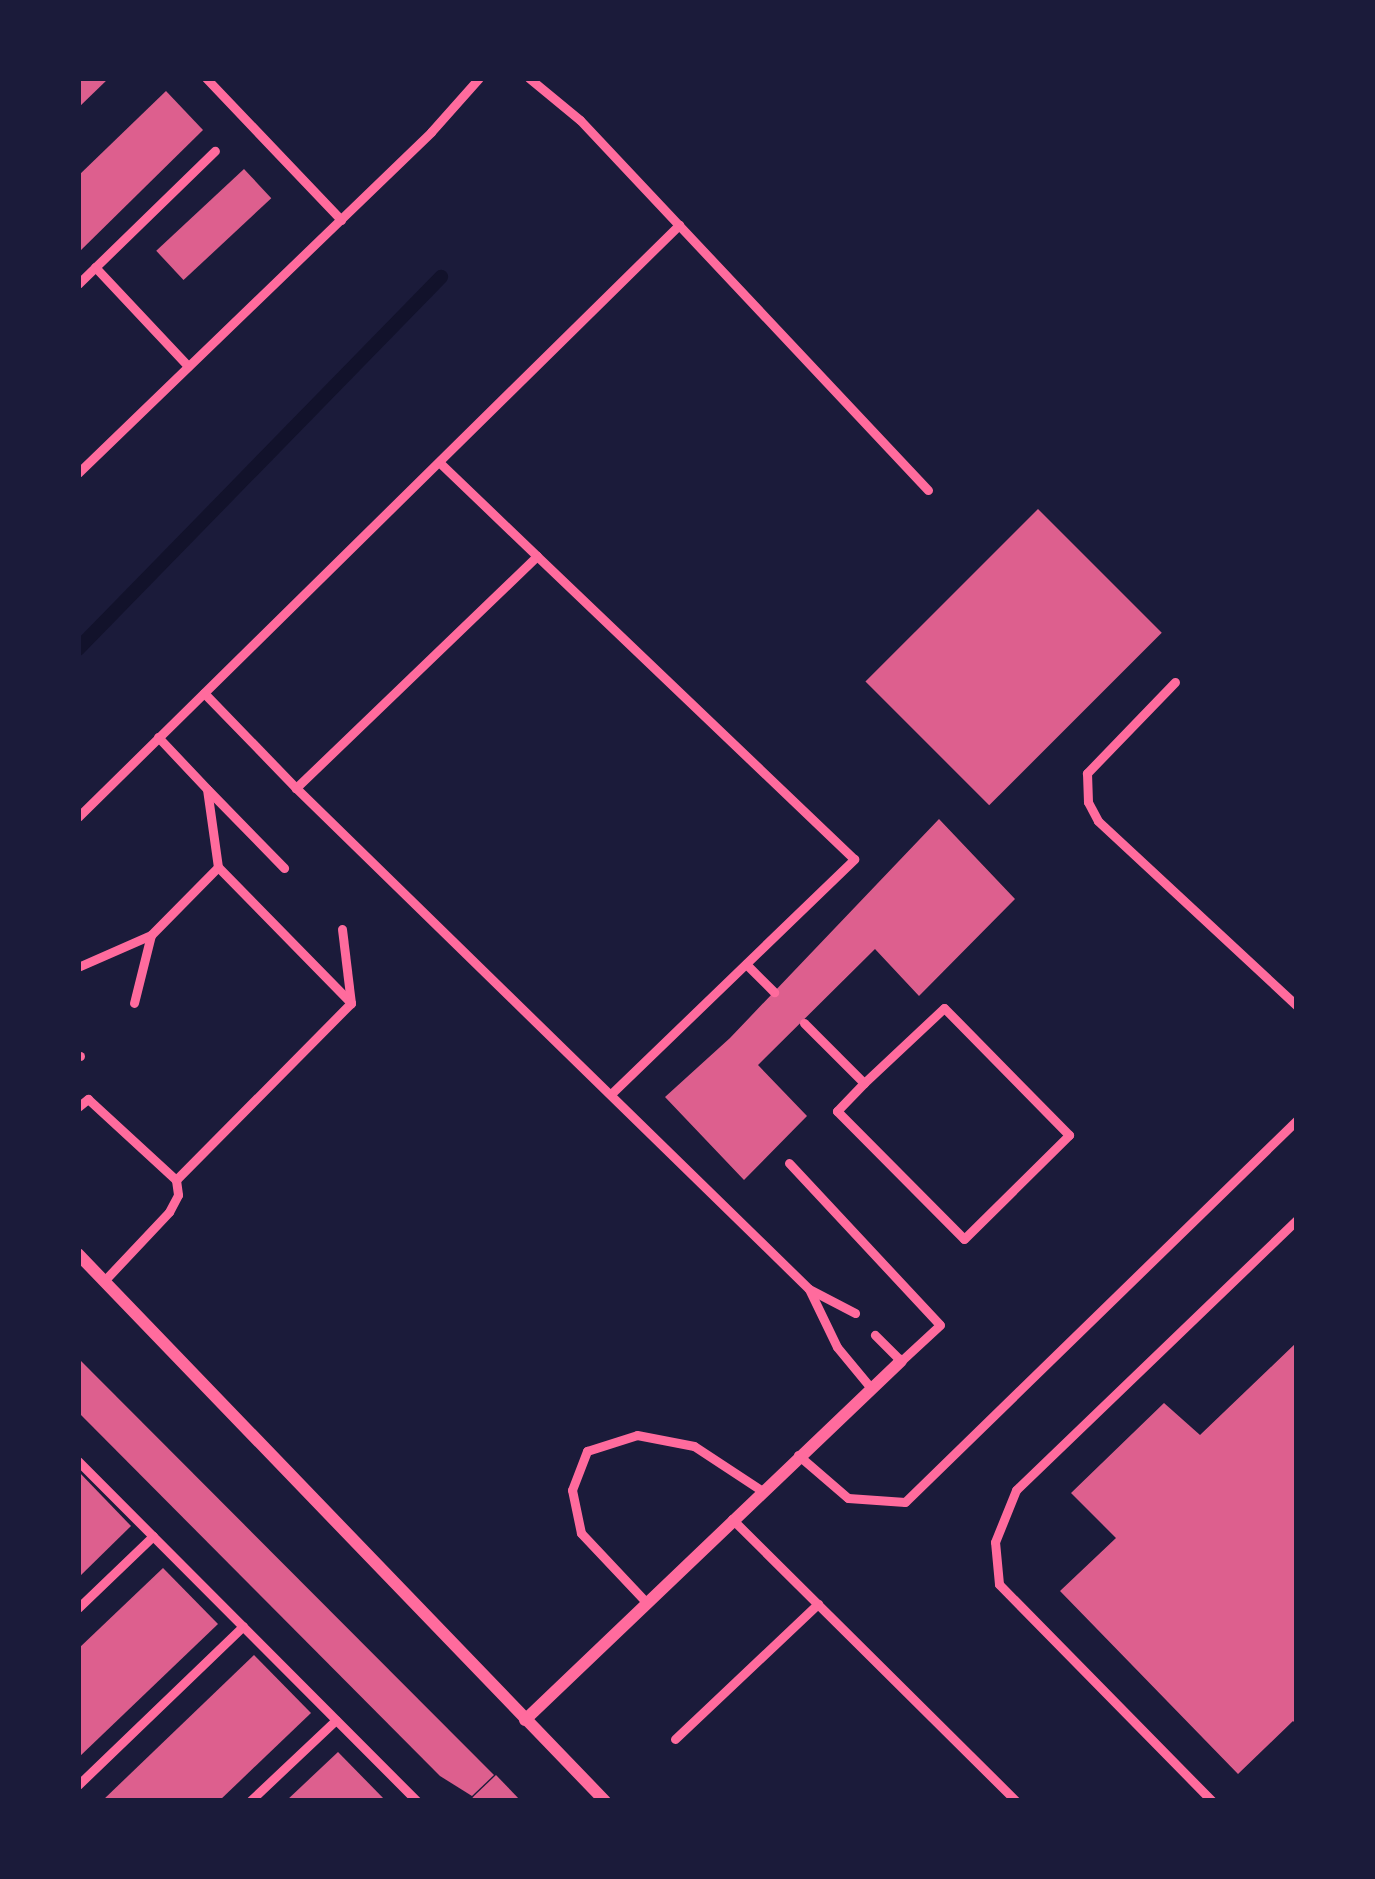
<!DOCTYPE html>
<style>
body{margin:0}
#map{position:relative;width:1375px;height:1879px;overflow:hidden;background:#1b1b3a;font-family:"Roboto Serif",serif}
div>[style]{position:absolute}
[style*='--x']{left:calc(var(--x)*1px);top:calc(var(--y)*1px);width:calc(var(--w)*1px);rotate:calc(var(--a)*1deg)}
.stream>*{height:14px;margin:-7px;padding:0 7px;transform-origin:7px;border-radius:7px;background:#12122b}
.building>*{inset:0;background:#dd5f8e;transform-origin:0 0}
.service>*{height:9px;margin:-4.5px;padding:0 4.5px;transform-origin:4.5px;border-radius:4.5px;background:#ff6b9d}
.minor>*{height:12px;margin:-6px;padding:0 6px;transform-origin:6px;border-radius:6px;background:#ff6b9d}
span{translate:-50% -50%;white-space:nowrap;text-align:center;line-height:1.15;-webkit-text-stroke:9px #1b1b3a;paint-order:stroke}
.frame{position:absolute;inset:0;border:81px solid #1b1b3a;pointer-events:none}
</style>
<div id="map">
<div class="stream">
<div style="--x:78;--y:649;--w:520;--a:-45.7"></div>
</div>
<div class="building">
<div style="clip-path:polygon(78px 78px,109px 78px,78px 108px)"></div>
<div style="clip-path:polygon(166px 91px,203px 130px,78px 253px,78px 176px)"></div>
<div style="left:244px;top:169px;width:40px;height:120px;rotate:47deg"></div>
<div style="left:1038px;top:509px;width:175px;height:244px;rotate:45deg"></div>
<div style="clip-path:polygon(939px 819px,1015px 899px,919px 996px,875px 949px,758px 1065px,807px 1116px,744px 1180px,665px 1097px,730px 1038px)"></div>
<div style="clip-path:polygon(1297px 1342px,1297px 1725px,1293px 1721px,1238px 1774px,1060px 1591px,1116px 1538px,1071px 1493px,1164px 1403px,1200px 1435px)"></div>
<div style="clip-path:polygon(78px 1358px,494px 1775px,472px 1796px,440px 1776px,78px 1412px)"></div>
<div style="clip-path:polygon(78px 1471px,131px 1526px,78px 1578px)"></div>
<div style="clip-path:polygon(163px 1568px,218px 1624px,78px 1758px,78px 1649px)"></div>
<div style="clip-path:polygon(254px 1655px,311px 1713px,219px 1801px,102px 1801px)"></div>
<div style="clip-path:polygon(338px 1752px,386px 1801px,286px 1801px)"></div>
<div style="clip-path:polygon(496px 1775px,521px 1801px,470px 1801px,474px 1796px)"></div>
</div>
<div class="service">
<div style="--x:206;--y:78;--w:196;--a:46.4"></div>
<div style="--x:529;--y:78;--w:66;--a:39.5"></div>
<div style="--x:580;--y:120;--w:508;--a:46.76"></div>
<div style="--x:95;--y:267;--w:136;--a:46.8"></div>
<div style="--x:78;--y:284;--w:191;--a:-44.2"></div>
<div style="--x:440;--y:463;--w:134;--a:43.8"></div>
<div style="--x:78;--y:473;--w:491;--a:-44"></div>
<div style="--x:431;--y:132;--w:72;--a:-48.4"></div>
<div style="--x:1175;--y:682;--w:127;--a:134"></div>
<div style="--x:1087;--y:773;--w:29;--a:88"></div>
<div style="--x:1088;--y:802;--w:21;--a:62"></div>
<div style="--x:1098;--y:821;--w:272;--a:42.9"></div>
<div style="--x:204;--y:693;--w:132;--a:45.9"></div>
<div style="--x:158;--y:737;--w:71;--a:46.7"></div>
<div style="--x:207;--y:789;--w:79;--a:82"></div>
<div style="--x:218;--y:867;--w:190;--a:45.6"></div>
<div style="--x:351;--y:1003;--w:249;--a:134.7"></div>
<div style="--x:208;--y:790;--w:109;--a:45.7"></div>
<div style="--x:78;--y:817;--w:844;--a:-44.57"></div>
<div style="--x:342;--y:929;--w:75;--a:83.1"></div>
<div style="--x:746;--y:964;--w:40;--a:45"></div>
<div style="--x:78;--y:967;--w:80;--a:-23.7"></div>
<div style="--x:151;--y:935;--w:95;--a:-45.4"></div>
<div style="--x:134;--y:1003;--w:70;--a:-76"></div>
<div style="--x:804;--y:1023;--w:85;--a:45"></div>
<div style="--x:864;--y:1083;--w:39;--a:134"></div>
<div style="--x:837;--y:1111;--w:180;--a:45.2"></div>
<div style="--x:964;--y:1239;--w:148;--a:-44.7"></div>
<div style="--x:1069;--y:1135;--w:178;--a:-134.5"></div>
<div style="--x:944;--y:1008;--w:110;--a:136.8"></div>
<div style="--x:78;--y:1056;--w:2;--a:0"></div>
<div style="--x:612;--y:1093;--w:337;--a:-44"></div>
<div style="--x:854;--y:859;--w:439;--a:-136.3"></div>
<div style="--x:537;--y:556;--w:335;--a:136.1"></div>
<div style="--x:296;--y:788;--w:717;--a:44.32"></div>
<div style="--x:809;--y:1289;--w:52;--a:27.6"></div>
<div style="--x:78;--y:1107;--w:13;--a:-39"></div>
<div style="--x:88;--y:1099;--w:120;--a:42.6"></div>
<div style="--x:176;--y:1180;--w:15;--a:82"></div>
<div style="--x:178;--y:1195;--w:19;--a:118"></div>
<div style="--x:169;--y:1212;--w:95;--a:133.3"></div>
<div style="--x:789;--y:1163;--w:221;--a:47"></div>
<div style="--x:940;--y:1325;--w:53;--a:137.3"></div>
<div style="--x:901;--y:1361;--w:37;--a:-135"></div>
<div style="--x:809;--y:1289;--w:64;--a:64.2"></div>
<div style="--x:837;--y:1347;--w:53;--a:50.3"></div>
<div style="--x:798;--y:1455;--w:66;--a:40.7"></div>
<div style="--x:848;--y:1498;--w:57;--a:4"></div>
<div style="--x:905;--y:1502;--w:547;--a:-44.26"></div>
<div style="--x:78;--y:1461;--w:480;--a:45.1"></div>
<div style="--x:732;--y:1519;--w:400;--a:44.8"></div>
<div style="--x:646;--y:1602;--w:95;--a:-133.3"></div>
<div style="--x:581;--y:1533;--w:44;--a:-101.8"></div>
<div style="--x:572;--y:1490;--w:42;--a:-69"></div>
<div style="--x:587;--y:1451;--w:52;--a:-17.7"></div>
<div style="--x:637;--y:1435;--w:58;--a:10.9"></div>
<div style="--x:694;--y:1446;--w:80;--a:33.3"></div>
<div style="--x:78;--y:1608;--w:104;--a:-43.8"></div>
<div style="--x:675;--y:1739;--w:197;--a:-43.4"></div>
<div style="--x:78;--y:1785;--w:229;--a:-43.9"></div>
<div style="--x:250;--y:1801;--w:118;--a:-43.3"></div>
<div style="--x:1212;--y:1801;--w:304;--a:-134.5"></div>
<div style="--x:999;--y:1584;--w:42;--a:-95.4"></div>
<div style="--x:995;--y:1542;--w:56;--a:-68"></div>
<div style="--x:1016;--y:1490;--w:390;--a:-43.9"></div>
</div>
<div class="minor">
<div style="--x:78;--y:1254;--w:760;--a:46.07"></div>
<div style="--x:525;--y:1720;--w:520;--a:-43.68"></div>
</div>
<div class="frame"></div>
</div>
